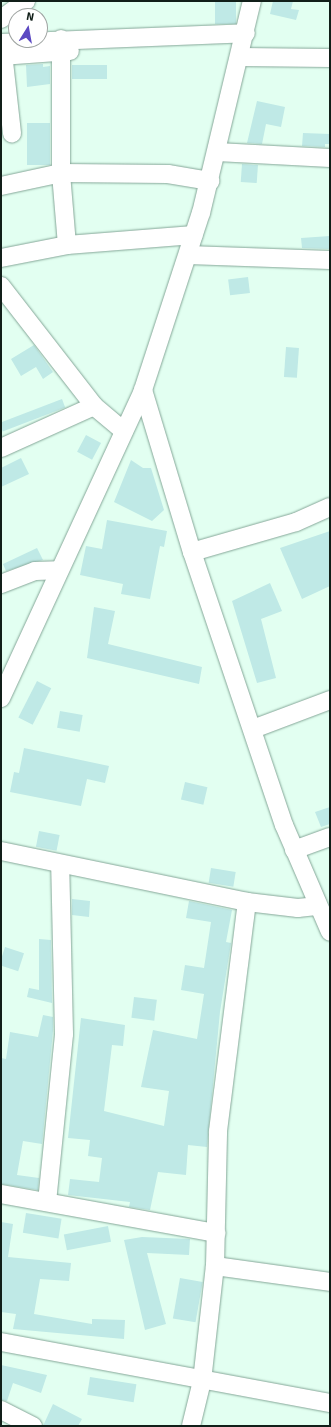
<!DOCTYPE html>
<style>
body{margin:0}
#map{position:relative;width:331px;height:1427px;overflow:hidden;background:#e2fff1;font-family:Signika,sans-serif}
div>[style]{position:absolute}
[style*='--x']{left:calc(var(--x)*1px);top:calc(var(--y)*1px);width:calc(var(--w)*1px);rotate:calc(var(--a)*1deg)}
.building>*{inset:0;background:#bfe9e6;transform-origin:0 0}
.roads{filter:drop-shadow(0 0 1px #85a798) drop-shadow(0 0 1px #85a798)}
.minor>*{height:18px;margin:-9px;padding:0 9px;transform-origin:9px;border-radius:9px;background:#fff}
span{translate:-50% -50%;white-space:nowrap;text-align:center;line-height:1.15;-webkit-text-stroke:3px #fff;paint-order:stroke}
.frame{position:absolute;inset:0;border:2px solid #111f19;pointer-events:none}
.north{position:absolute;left:8px;top:8px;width:40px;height:40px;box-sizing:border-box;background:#fff;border:1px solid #a0a5a3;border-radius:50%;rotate:11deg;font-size:11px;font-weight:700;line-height:16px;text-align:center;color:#111f19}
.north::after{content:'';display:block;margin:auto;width:14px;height:18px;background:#5c49c2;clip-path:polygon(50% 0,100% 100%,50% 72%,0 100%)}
</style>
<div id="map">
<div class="building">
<div style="left:215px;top:1px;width:21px;height:23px"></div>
<div style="clip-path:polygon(273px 1px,293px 1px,291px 9px,299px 10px,296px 20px,270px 14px)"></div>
<div style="clip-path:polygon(43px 64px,43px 67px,50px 66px,50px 84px,27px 87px,26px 65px)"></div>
<div style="left:72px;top:65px;width:35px;height:14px"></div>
<div style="clip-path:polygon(257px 101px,285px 107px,281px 127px,266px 124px,262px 144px,247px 143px)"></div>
<div style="left:50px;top:123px;width:42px;height:23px;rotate:90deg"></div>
<div style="clip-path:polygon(303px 133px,330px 134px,330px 144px,325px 144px,325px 147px,302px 146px)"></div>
<div style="left:242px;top:164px;width:16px;height:18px;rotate:4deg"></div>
<div style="clip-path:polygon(330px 236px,330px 249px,302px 248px,301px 238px)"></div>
<div style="left:248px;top:277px;width:16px;height:20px;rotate:83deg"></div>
<div style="clip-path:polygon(34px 345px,53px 372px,43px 379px,36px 367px,21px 376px,11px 359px)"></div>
<div style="left:286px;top:347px;width:13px;height:30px;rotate:4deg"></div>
<div style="left:62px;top:399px;width:9px;height:67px;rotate:69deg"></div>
<div style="left:86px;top:435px;width:17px;height:19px;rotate:28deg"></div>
<div style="clip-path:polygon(21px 458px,29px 474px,1px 487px,1px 468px)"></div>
<div style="clip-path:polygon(131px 460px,143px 468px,151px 468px,164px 510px,152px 521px,114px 502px)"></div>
<div style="clip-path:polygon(107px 520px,167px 531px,164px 547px,160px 546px,150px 599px,121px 594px,123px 584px,80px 575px,86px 546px,102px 549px)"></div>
<div style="clip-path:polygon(330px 531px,330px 586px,302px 599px,280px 548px)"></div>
<div style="clip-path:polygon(37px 548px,43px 560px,6px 571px,3px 564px)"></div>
<div style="clip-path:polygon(270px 583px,282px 611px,261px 619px,276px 678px,257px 683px,232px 601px)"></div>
<div style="clip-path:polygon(94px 607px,115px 611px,108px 644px,202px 667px,199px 684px,87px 658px)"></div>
<div style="left:37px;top:681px;width:16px;height:41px;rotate:27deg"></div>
<div style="left:60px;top:711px;width:23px;height:17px;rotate:10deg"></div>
<div style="clip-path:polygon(24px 748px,109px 766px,105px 783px,87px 779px,81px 806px,10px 792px,14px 772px,19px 773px)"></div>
<div style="left:185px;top:782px;width:23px;height:18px;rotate:13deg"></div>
<div style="clip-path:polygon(330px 807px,330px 824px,321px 827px,315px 812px)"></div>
<div style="left:39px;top:831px;width:21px;height:16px;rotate:11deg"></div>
<div style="left:211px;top:868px;width:25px;height:15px;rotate:9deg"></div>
<div style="clip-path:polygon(72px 899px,90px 901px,89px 917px,72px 915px)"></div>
<div style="clip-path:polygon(189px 901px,232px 910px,226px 942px,231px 943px,220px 1012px,207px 1147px,188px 1145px,186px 1175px,158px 1172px,150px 1210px,129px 1207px,130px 1202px,68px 1195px,70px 1179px,99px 1182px,102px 1158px,88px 1156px,90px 1140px,68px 1138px,81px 1018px,125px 1025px,123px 1046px,112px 1045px,104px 1111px,164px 1126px,169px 1091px,141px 1087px,153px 1030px,197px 1039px,204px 994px,181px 990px,185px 965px,204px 968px,211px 922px,186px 918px)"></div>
<div style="clip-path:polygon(39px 939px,51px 940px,52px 1003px,27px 997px,29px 988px,39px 990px)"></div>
<div style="left:5px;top:947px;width:20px;height:19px;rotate:18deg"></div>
<div style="left:134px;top:997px;width:23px;height:21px;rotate:7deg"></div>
<div style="clip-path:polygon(43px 1015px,53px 1017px,53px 1031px,43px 1134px,42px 1144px,23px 1141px,17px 1175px,39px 1178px,38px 1190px,1px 1184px,1px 1058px,6px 1059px,10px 1032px,38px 1037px)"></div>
<div style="left:26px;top:1213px;width:36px;height:20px;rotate:9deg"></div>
<div style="clip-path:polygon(1px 1222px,13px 1224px,8px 1257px,71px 1263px,69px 1281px,40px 1279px,34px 1314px,92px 1324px,92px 1319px,125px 1320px,124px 1339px,13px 1329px,16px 1314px,1px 1312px)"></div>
<div style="left:108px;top:1226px;width:16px;height:45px;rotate:79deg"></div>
<div style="clip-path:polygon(142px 1237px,190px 1239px,189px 1255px,147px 1253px,166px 1324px,145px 1330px,124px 1240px)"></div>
<div style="left:180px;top:1278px;width:23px;height:41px;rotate:10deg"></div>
<div style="clip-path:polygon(1px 1365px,47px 1375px,41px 1393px,13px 1383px,7px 1401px,1px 1400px)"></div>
<div style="left:90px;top:1377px;width:47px;height:18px;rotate:9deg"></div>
<div style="clip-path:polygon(53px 1404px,82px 1419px,78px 1426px,43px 1426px)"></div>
</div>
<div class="roads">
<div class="minor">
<div style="--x:1;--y:19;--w:31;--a:-36"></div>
<div style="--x:1;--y:43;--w:245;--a:-2.3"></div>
<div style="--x:2;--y:44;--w:90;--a:83.6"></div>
<div style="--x:1;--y:56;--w:69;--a:-4.1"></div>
<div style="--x:241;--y:57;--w:89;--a:0.6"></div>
<div style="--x:217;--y:152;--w:113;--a:3"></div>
<div style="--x:1;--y:186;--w:61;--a:-12.2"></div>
<div style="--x:61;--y:173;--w:107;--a:0.5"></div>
<div style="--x:168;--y:174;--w:43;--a:9.5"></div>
<div style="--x:67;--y:245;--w:127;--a:-4.5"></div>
<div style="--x:188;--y:255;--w:142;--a:2"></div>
<div style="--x:1;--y:258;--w:67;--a:-11.1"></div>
<div style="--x:67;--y:245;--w:72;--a:-94.8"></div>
<div style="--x:61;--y:173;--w:134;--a:-90"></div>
<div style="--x:1;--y:286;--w:152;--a:52.2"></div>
<div style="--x:94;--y:406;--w:39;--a:40"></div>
<div style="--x:143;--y:390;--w:169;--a:73.2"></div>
<div style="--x:192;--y:552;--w:288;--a:71.4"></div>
<div style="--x:284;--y:825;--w:116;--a:66.7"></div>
<div style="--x:1;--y:448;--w:102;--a:-24.3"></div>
<div style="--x:192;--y:552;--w:108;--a:-16.1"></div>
<div style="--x:296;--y:522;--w:37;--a:-24"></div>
<div style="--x:1;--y:584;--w:36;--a:-21"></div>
<div style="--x:35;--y:571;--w:23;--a:-2"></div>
<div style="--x:1;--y:698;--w:339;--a:-65.2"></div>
<div style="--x:143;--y:390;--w:186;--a:-71.9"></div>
<div style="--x:201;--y:213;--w:218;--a:-76.5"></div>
<div style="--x:253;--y:729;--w:82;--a:-20.6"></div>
<div style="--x:294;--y:850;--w:38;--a:-20"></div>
<div style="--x:1;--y:851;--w:251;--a:11.7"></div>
<div style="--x:247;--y:902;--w:51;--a:6.7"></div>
<div style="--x:298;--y:908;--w:18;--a:-6"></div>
<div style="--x:1;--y:1194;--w:219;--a:10.3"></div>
<div style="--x:47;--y:1202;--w:169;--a:-84.2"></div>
<div style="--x:64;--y:1034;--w:170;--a:-91.3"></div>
<div style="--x:215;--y:1266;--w:116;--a:7.9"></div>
<div style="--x:1;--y:1342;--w:335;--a:10.5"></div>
<div style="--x:1;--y:1410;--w:36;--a:27"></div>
<div style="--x:191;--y:1426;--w:46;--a:-76.3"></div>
<div style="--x:202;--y:1381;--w:116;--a:-83.6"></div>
<div style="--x:215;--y:1266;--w:135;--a:-88.7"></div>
<div style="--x:218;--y:1131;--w:231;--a:-82.8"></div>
</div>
</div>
<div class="frame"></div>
<div class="north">N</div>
</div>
